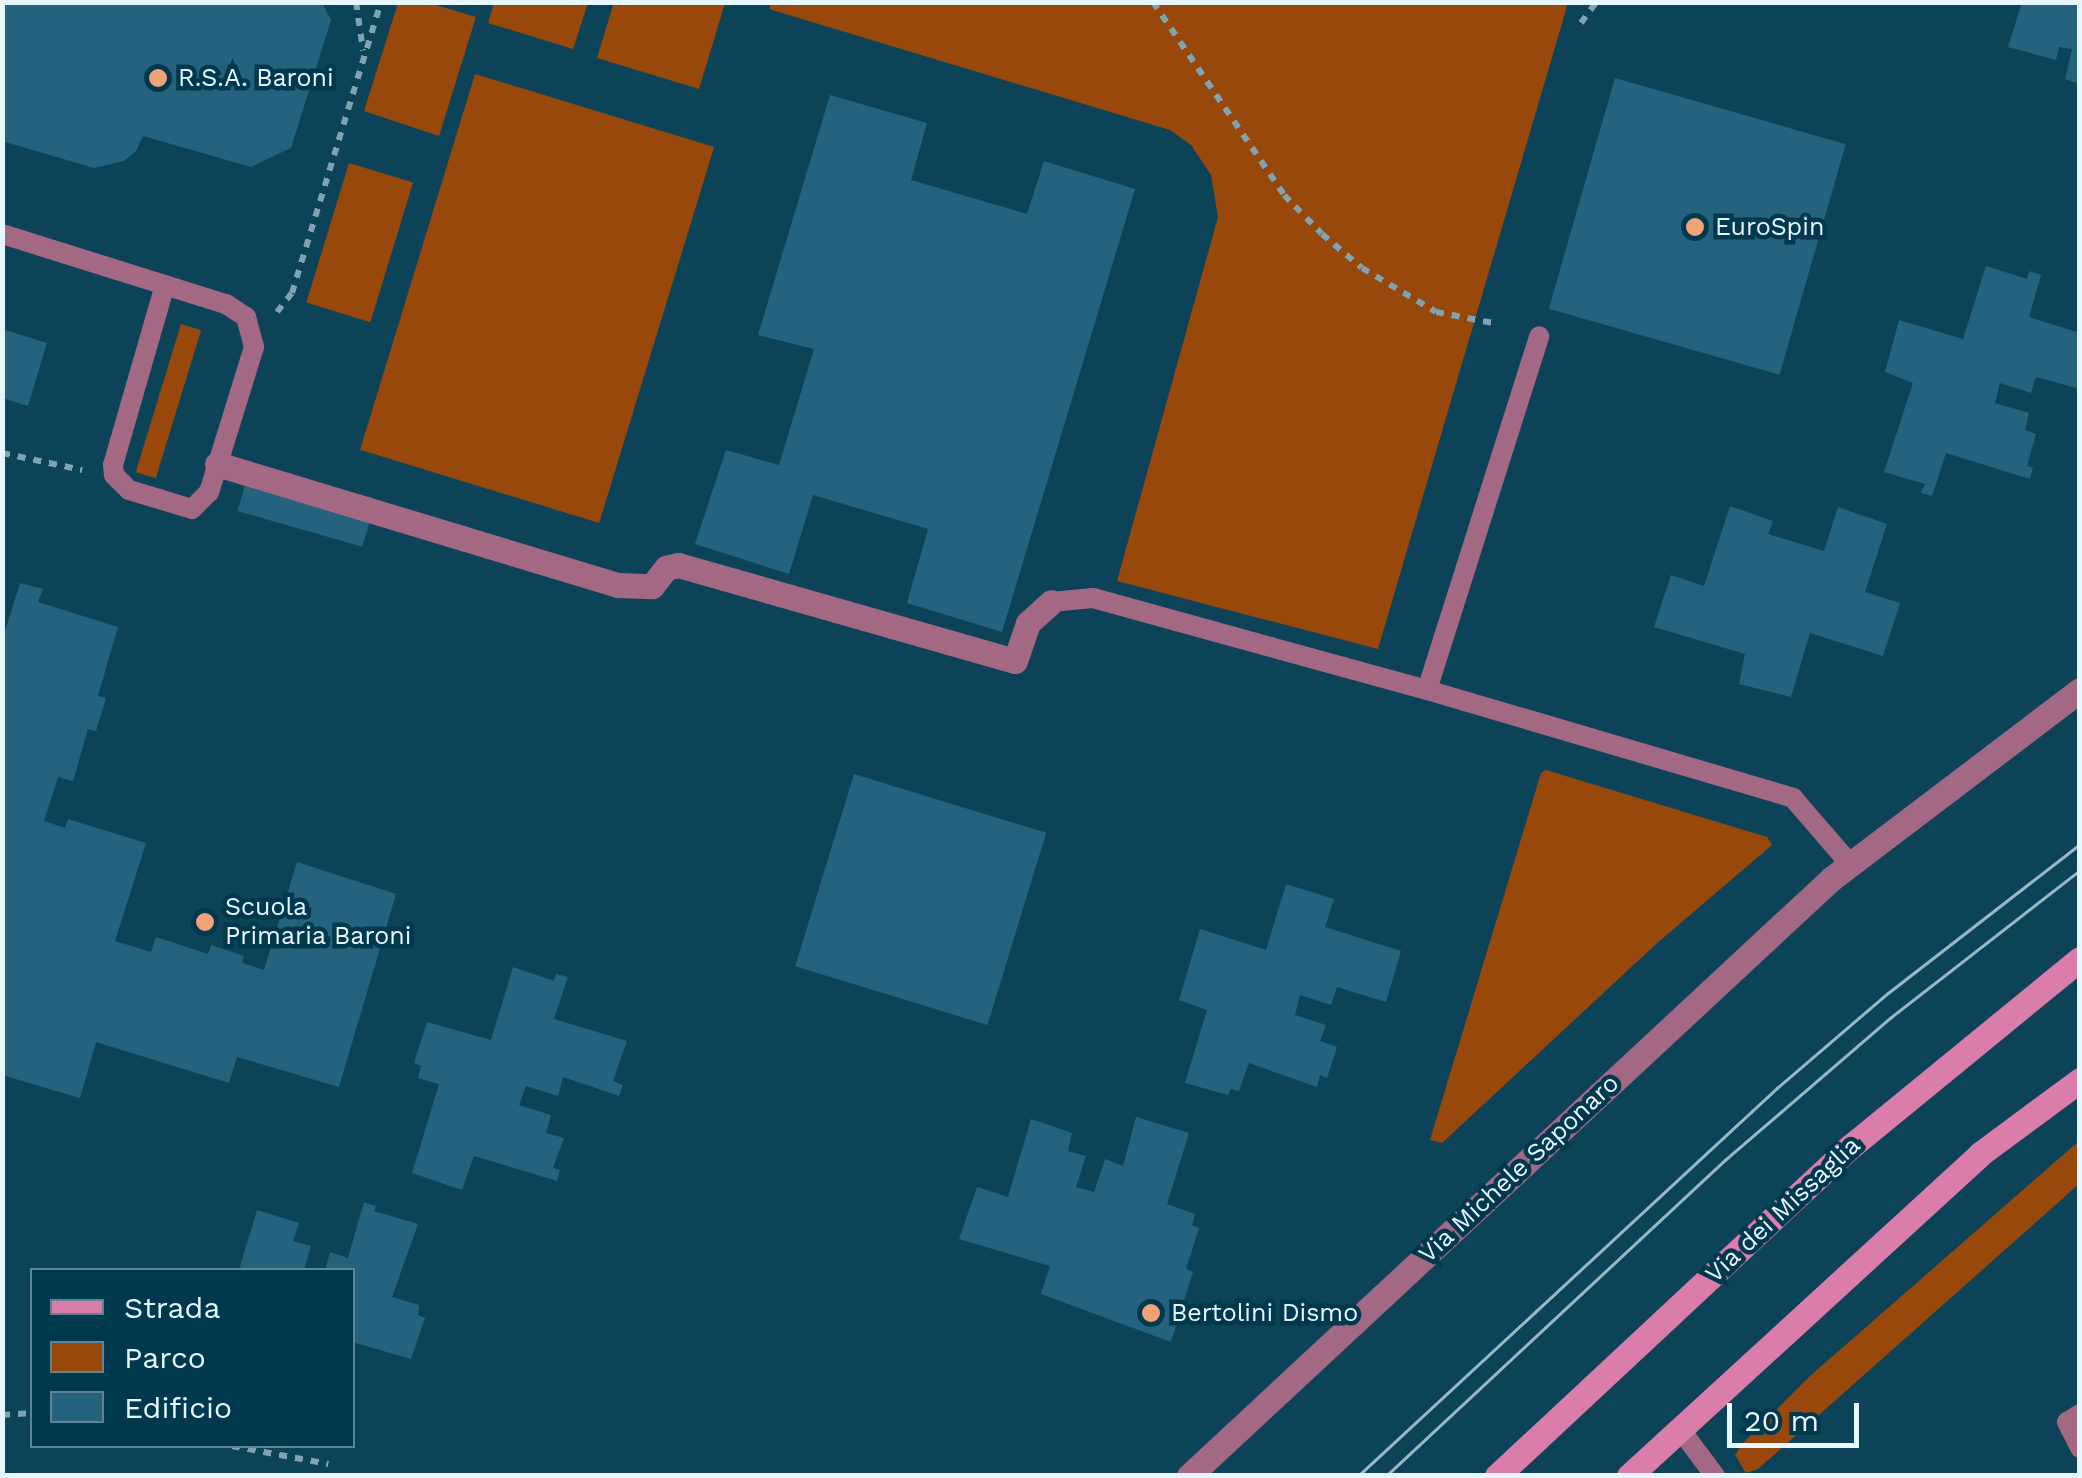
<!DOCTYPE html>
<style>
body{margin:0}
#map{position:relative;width:2082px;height:1478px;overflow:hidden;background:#0d4359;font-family:"Work Sans",sans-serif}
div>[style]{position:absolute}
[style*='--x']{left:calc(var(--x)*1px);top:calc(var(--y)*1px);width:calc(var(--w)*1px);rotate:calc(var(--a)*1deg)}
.green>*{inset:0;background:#98480a;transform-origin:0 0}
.building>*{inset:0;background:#25627d;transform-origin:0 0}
.path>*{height:6px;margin-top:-3px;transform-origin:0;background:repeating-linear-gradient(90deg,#80a2b1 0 8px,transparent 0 16px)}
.service>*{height:20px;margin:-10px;padding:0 10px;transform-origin:10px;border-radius:10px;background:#a36883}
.minor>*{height:25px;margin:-12.5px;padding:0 12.5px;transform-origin:12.5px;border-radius:12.5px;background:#a36883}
.secondary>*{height:25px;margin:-12.5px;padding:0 12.5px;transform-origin:12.5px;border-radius:12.5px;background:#db7daa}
.tram>*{height:2.5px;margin:-1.25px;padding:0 1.25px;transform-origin:1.25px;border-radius:1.25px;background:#9ab7c4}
.dots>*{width:28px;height:28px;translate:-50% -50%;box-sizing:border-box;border:5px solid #00384e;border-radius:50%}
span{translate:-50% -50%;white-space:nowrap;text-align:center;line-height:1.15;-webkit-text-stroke:9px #00384e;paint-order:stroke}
.poi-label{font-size:25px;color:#e7f7ff}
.left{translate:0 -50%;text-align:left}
.street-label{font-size:25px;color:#e7f7ff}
.frame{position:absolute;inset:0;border:5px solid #e7f7ff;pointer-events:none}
.legend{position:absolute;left:30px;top:1268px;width:325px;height:180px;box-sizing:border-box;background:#00384e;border:2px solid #5c8495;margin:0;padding:12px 18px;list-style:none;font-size:30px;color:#e7f7ff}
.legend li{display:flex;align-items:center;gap:20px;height:50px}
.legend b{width:50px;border:2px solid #5c8495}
.scale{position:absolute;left:1727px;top:1403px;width:132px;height:45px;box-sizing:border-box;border:5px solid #e7f7ff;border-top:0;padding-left:12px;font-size:30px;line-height:35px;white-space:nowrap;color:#e7f7ff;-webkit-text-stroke:8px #00384e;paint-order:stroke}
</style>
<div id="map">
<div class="green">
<div style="clip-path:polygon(614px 2px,725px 3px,699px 89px,597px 58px)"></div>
<div style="clip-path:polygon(771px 2px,1568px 3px,1378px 649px,1117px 581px,1218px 217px,1211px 175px,1191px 145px,1170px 130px,769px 9px)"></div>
<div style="clip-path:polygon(398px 3px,429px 3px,476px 17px,439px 136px,364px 111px)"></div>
<div style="clip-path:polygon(494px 3px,494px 2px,588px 3px,573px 49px,488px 23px)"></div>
<div style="left:475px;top:74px;width:250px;height:393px;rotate:17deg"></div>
<div style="left:349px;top:163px;width:67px;height:146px;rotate:17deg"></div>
<div style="left:181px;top:324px;width:21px;height:155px;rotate:17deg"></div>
<div style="clip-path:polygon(1546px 770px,1767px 837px,1772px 845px,1655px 945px,1442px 1143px,1430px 1140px,1541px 773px)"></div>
<div style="clip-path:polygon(2079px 1141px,2079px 1184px,1758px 1469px,1746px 1473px,1735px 1455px,1743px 1443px,1810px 1376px)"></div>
</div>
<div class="building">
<div style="clip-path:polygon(2px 2px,322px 2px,331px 20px,291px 148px,251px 167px,143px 136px,136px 151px,124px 161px,94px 168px,2px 141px)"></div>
<div style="clip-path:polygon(2022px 2px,2080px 2px,2080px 84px,2065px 79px,2072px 49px,2059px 47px,2056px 60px,2008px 47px)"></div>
<div style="left:1615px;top:78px;width:240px;height:240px;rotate:16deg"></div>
<div style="clip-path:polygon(830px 95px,927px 123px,911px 180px,1027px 214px,1044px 161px,1135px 189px,1002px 632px,907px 603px,928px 529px,813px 495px,789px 574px,695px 544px,726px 450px,779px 465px,814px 349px,758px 335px)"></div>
<div style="clip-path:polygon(1986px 266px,2027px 279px,2029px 271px,2041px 275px,2029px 317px,2080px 333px,2080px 389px,2036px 377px,2031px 393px,2000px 383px,1995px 403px,2029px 413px,2025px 430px,2036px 434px,2027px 466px,2033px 468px,2030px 479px,1946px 453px,1932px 496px,1921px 493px,1925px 484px,1884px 472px,1913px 383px,1885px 372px,1899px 320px,1963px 339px)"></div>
<div style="clip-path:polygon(2px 329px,47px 343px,28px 406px,2px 398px)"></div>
<div style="left:245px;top:485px;width:130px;height:27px;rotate:16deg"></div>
<div style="clip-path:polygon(1730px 506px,1773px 521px,1768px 534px,1824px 551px,1838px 507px,1887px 524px,1865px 592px,1900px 603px,1883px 656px,1810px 633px,1791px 697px,1739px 684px,1745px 654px,1654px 627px,1671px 575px,1704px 586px)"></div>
<div style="clip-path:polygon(20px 583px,43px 589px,38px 602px,118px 627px,98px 696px,106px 698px,96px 731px,88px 729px,73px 781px,58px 777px,44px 821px,65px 828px,68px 819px,146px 843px,115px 941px,151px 952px,156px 937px,208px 954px,211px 945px,244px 956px,242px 963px,264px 970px,297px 862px,396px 894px,339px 1087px,237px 1057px,229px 1083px,96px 1042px,80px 1098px,2px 1075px,2px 641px)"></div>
<div style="left:854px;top:774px;width:201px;height:201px;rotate:17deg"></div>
<div style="clip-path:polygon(1286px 884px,1334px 899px,1325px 927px,1401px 951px,1386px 1002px,1337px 987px,1331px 1005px,1300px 995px,1295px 1015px,1326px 1025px,1320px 1041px,1337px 1047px,1327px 1078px,1320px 1075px,1317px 1087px,1249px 1063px,1239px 1091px,1231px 1089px,1228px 1095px,1185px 1083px,1207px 1010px,1179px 1000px,1200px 929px,1266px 950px)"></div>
<div style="clip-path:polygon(513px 967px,554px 981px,556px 974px,568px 977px,554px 1019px,627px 1041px,613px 1081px,623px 1085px,619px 1096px,563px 1077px,558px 1096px,526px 1086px,519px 1105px,551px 1115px,546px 1133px,564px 1138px,553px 1168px,560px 1170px,557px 1181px,474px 1156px,462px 1190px,412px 1173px,439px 1084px,418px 1078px,421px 1066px,414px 1063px,427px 1022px,491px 1040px)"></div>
<div style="clip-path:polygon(1136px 1117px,1189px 1133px,1167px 1204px,1195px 1214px,1192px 1225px,1199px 1228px,1186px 1269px,1193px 1272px,1171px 1342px,1041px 1294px,1050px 1266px,959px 1239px,977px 1187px,1008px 1197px,1031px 1119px,1072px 1133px,1068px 1151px,1086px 1156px,1076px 1187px,1094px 1192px,1105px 1159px,1123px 1166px)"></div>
<div style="clip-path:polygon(364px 1202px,376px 1206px,374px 1211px,418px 1224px,392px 1297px,419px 1305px,418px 1315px,425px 1318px,411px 1359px,352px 1342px,352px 1270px,325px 1270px,330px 1252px,348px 1258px)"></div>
<div style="clip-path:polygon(257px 1210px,299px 1223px,293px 1241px,311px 1246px,304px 1270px,239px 1270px)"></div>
</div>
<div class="path">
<div style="--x:356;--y:2;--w:49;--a:81.7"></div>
<div style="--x:1153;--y:2;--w:233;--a:55.8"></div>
<div style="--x:1284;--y:195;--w:54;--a:45.7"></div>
<div style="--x:1322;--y:234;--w:52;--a:40.4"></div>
<div style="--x:1362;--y:268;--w:86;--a:30.7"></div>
<div style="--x:1436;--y:312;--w:58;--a:10.9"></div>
<div style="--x:1581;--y:23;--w:26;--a:-54"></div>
<div style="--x:277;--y:312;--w:24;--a:-52"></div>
<div style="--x:292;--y:293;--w:304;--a:-73"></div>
<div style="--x:2;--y:453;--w:82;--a:12"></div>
<div style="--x:2;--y:1415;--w:30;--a:-4"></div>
<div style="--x:232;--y:1446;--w:98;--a:10.6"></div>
</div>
<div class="service">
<div style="--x:2;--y:234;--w:235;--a:17.4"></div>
<div style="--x:226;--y:304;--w:24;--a:33"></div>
<div style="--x:246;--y:317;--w:31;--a:75"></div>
<div style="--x:254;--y:347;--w:152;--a:107.2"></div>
<div style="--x:209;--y:492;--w:24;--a:135"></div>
<div style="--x:192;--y:509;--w:66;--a:-163.2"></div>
<div style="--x:129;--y:490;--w:21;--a:-135"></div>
<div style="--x:114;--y:475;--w:10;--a:-96"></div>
<div style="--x:113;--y:465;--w:187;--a:-73.9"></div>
<div style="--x:1051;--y:602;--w:42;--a:-5.4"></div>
<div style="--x:1093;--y:598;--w:346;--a:15.4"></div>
<div style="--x:1427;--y:690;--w:382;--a:16.4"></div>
<div style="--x:1793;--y:798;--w:87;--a:49.2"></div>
<div style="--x:1427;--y:690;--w:371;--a:-72.4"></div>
<div style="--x:2080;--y:1414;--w:15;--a:148"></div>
<div style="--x:2067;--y:1422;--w:29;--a:63"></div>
<div style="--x:1680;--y:1429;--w:59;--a:53.3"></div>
</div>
<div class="minor">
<div style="--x:217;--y:464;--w:419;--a:16.8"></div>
<div style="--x:618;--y:585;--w:34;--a:2"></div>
<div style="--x:652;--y:586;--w:23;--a:-52"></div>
<div style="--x:666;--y:568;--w:12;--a:-14"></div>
<div style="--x:678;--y:565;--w:350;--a:15.9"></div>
<div style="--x:1015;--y:661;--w:40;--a:-71.1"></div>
<div style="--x:1028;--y:623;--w:31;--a:-42"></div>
<div style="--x:1189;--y:1476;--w:877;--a:-42.92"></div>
<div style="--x:1831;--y:879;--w:313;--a:-37.2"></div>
</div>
<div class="secondary">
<div style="--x:1497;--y:1476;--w:483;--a:-43"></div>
<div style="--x:1850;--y:1147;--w:297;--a:-39.3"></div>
<div style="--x:1629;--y:1476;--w:476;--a:-42.5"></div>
<div style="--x:1980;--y:1154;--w:124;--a:-36.5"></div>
</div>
<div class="tram">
<div style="--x:1358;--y:1476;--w:571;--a:-42.8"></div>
<div style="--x:1777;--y:1088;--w:146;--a:-40.6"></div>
<div style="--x:1888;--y:993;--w:243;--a:-37.8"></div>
<div style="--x:1386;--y:1476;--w:463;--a:-43"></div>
<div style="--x:1725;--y:1160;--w:218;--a:-40.7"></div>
<div style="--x:1890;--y:1018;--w:241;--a:-37.9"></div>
</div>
<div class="dots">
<div style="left:158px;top:78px;background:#efa377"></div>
<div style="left:1695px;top:227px;background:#efa377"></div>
<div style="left:205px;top:922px;background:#efa377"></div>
<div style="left:1151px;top:1313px;background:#efa377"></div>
</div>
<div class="poi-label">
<span class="left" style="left:178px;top:78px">R.S.A. Baroni</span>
<span class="left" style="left:1715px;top:227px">EuroSpin</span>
<span class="left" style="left:225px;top:922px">Scuola<br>Primaria Baroni</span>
<span class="left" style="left:1171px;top:1313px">Bertolini Dismo</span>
</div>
<div class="street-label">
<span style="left:1519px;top:1169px;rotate:-43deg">Via Michele Saponaro</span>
<span style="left:1783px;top:1210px;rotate:-43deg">Via dei Missaglia</span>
</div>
<div class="frame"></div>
<ul class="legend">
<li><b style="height:12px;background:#db7daa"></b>Strada</li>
<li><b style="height:28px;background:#98480a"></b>Parco</li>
<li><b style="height:28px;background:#25627d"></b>Edificio</li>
</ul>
<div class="scale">20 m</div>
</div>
